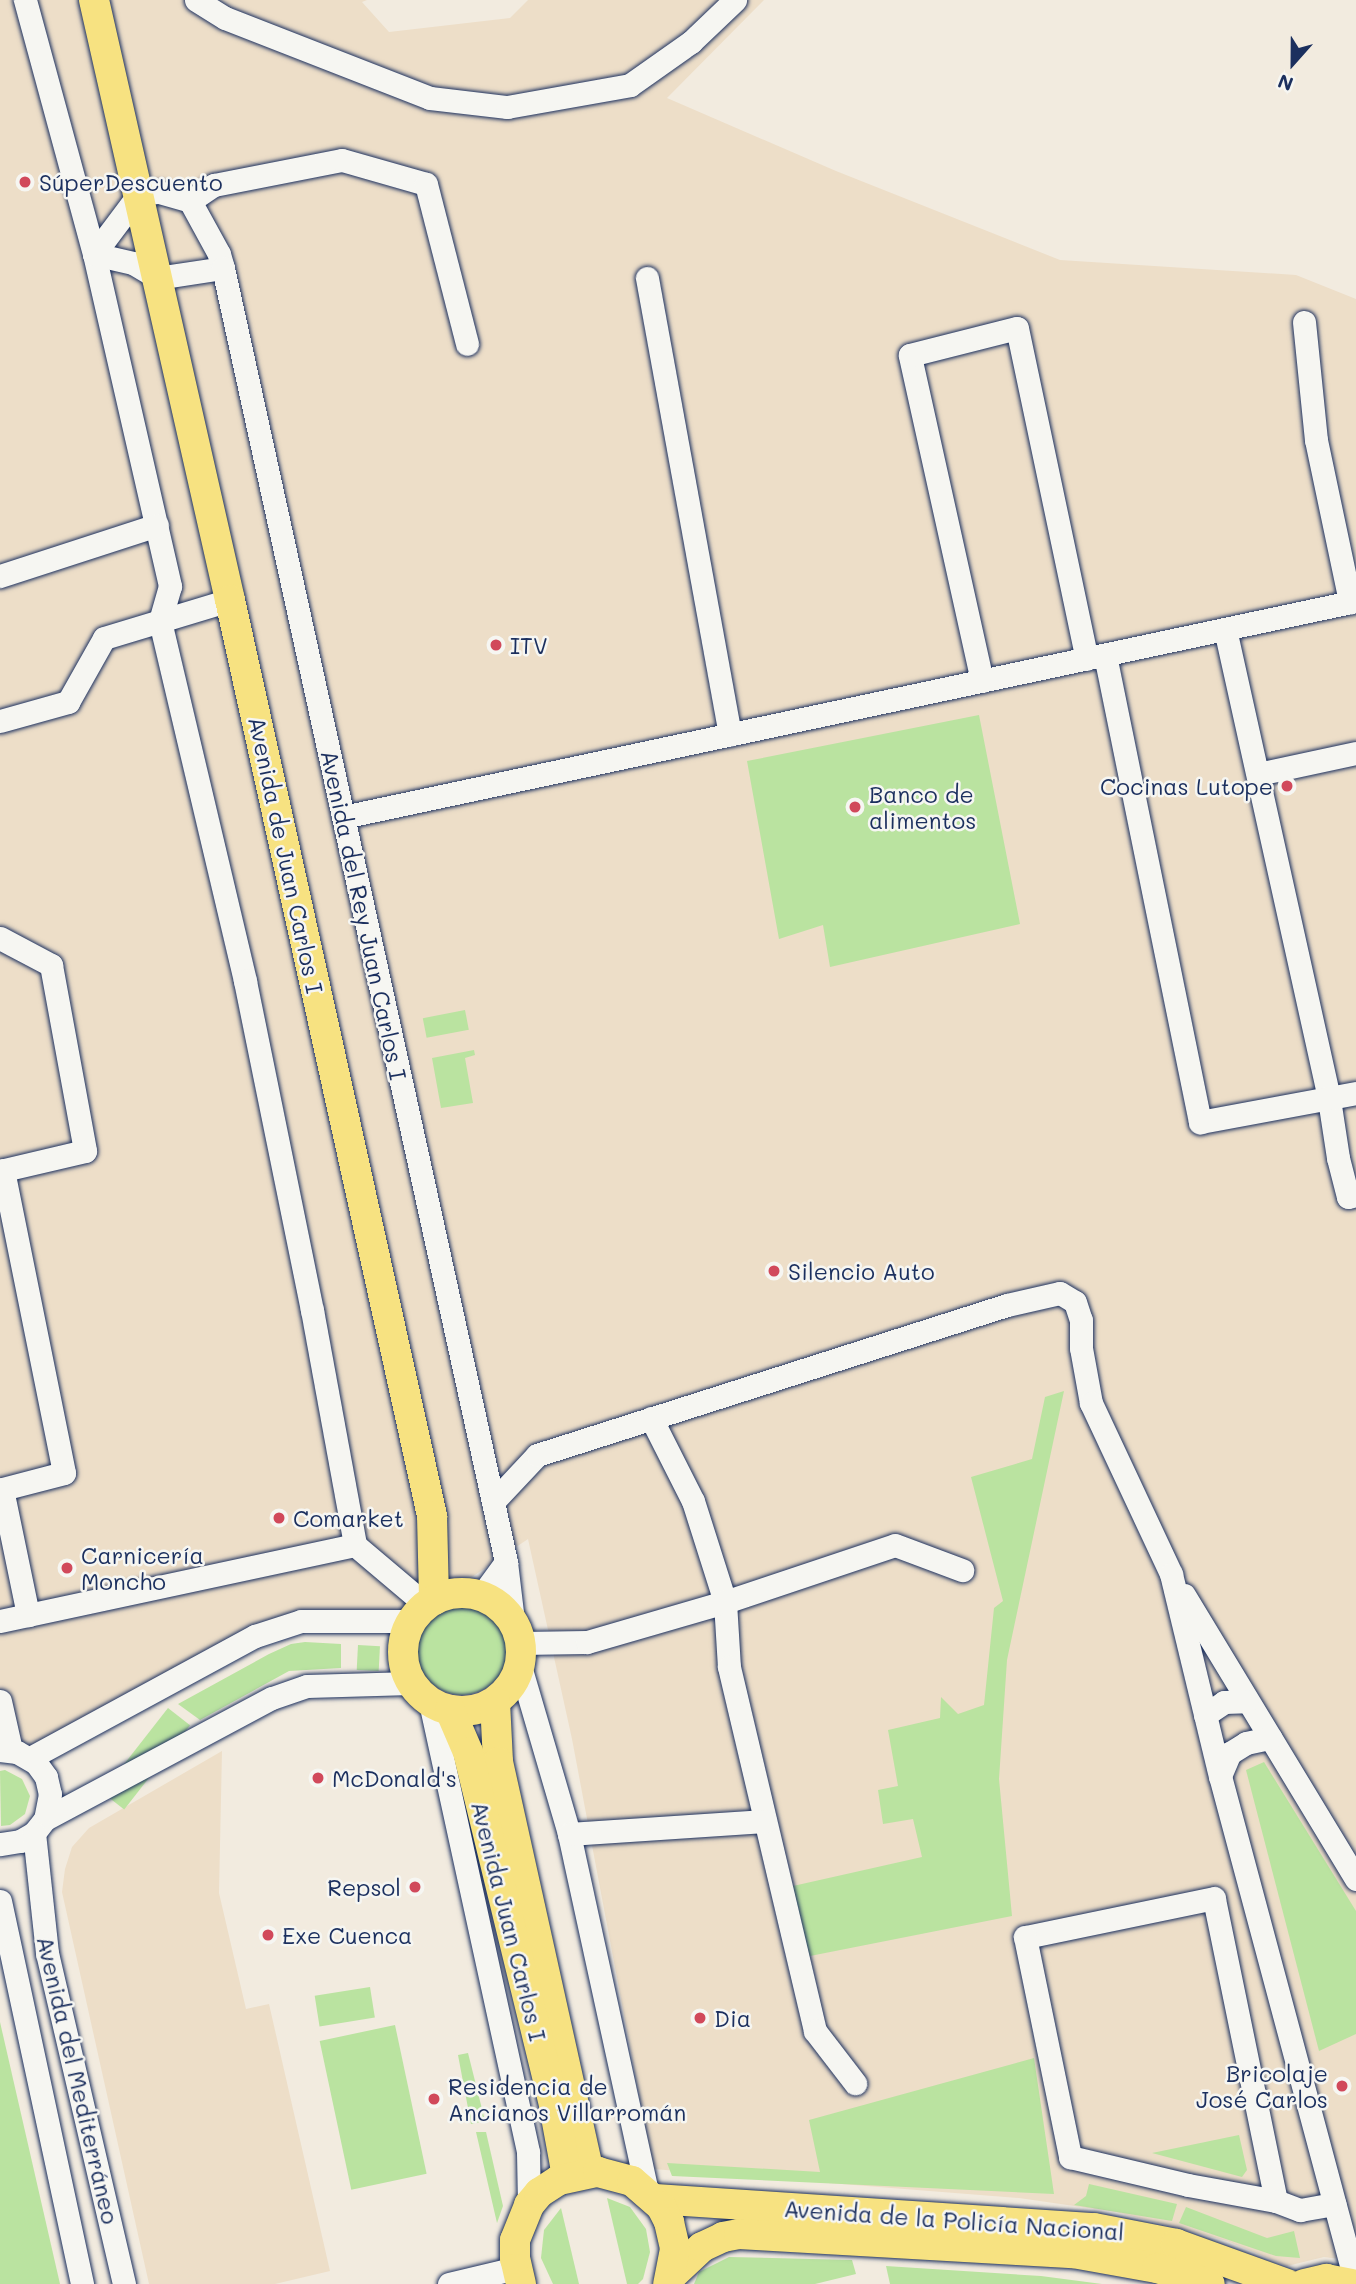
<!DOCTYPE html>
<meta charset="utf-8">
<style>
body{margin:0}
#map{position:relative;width:1356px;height:2284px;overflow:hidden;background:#f2ebdf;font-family:Mali,sans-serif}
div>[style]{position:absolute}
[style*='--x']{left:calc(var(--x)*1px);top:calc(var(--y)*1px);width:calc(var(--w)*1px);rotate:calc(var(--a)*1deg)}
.built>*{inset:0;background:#eddec8}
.green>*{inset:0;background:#bae3a0;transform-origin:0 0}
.round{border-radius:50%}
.roads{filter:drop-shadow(0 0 2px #1b2f5e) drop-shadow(0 0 2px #1b2f5e)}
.minor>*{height:23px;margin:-11.5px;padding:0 11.5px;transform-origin:11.5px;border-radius:11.5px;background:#f6f6f2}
.major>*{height:30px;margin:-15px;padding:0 15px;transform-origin:15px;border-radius:15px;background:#f7e281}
.major>.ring{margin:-15px;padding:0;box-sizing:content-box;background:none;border:30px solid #f7e281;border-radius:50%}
.dots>*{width:19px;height:19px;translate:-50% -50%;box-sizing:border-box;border:4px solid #f6f6f2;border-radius:50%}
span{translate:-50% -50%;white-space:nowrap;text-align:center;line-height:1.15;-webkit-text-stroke:5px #f6f6f2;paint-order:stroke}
.poi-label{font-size:23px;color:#1b2f5e}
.left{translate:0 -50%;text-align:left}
.right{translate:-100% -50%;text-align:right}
.street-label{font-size:23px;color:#1b2f5e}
.north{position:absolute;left:1258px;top:28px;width:70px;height:70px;-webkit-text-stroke:5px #f6f6f2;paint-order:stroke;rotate:201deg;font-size:19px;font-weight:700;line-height:28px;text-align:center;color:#1b2f5e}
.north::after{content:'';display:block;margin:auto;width:24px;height:32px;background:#1b2f5e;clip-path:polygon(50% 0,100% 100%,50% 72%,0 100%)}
</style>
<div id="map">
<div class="built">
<div style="clip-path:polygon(0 0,367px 0,362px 2px,389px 32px,510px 18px,528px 0,764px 0,667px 98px,836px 171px,1060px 260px,1296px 275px,1356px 299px,1356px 2261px,1324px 2257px,1287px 2266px,1227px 2241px,1116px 2212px,1019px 2198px,653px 2169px,572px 1739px,528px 1539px,417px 1614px,312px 1621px,22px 1753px,0 1701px)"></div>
<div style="clip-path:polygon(222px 1751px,219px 1893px,246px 2009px,269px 2004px,330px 2271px,275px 2284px,149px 2284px,62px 1892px,65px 1869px,72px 1847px,89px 1828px)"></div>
</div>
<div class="green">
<div style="clip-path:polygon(979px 715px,1020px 924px,830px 967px,823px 925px,779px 939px,747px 761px)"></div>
<div style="left:465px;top:1010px;width:20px;height:43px;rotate:79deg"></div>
<div style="clip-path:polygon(474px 1050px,475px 1055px,465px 1058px,473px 1103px,441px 1108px,432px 1058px)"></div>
<div style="clip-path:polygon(1064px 1391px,1007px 1660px,999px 1779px,1012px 1916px,805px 1957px,793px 1886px,922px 1857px,913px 1819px,883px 1824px,878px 1790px,898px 1786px,888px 1730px,940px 1718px,941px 1697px,958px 1714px,984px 1705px,994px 1608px,1003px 1601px,971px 1477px,1032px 1459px,1045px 1397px)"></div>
<div class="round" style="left:417px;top:1605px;width:90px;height:90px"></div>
<div style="clip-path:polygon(305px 1642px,341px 1644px,341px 1668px,289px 1671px,200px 1720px,178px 1704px,269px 1654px,291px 1644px)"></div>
<div style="left:358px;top:1645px;width:22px;height:25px;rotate:3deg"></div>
<div style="left:168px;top:1708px;width:28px;height:107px;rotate:38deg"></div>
<div style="clip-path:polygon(1264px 1762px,1356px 1911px,1356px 2034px,1319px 2051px,1246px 1770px)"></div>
<div style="clip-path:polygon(5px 1770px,22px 1779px,30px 1796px,25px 1814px,10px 1825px,1px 1826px,0 1771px)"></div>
<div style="left:370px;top:1987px;width:31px;height:56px;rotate:81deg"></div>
<div style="clip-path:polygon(0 2022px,60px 2284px,0 2284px)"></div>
<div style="left:395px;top:2025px;width:152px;height:77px;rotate:78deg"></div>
<div style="clip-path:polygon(468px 2053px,485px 2121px,471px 2124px,458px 2055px)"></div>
<div style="clip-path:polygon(1034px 2058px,1054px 2194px,672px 2176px,667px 2163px,820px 2172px,809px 2120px)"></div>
<div style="clip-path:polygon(476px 2132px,486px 2132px,503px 2206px,497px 2223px)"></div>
<div style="clip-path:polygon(1239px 2135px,1247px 2170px,1242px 2177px,1152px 2153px)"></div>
<div style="clip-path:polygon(1089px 2184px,1177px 2204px,1172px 2221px,1074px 2205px,1086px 2196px)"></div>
<div style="clip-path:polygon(607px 2198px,630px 2207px,646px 2229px,650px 2252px,643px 2279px,638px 2284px,627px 2284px)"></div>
<div style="clip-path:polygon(1186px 2207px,1267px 2238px,1294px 2231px,1300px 2258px,1276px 2256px,1179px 2223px)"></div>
<div style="clip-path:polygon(561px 2208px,579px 2284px,553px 2284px,541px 2258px,544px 2230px)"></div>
<div style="clip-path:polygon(729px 2257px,852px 2260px,856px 2274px,815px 2284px,694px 2284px,699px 2272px)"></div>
<div style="clip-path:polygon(886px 2266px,1041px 2276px,1102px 2284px,890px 2284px)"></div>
</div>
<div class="roads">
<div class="minor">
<div style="--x:25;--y:0;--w:263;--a:74.8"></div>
<div style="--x:94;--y:254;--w:341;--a:77.1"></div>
<div style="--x:170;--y:586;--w:36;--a:106"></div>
<div style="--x:160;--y:621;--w:370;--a:76.7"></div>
<div style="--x:245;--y:981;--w:336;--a:78.5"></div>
<div style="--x:312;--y:1310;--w:239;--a:79.6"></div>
<div style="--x:196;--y:0;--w:34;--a:32"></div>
<div style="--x:225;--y:18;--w:220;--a:21.3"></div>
<div style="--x:430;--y:98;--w:78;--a:6.7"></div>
<div style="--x:507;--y:107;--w:125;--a:-10.1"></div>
<div style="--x:630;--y:85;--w:75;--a:-35.2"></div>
<div style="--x:691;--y:42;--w:61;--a:-43.7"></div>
<div style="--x:190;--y:201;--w:29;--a:-34"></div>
<div style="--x:214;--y:185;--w:130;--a:-11.1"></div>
<div style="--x:342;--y:160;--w:87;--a:15.9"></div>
<div style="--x:426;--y:184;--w:165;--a:75.6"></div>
<div style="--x:223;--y:268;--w:66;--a:171.3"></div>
<div style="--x:158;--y:278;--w:29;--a:-149"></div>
<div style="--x:133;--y:263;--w:40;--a:-167"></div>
<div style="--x:94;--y:254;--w:75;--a:-53.1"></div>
<div style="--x:139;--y:194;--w:20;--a:-6"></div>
<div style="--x:159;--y:192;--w:32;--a:16"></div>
<div style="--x:190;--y:201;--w:60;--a:61.3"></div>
<div style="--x:219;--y:254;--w:15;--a:74"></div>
<div style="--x:223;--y:268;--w:1325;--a:77.66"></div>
<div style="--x:506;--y:1562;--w:59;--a:83.2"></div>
<div style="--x:647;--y:278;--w:464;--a:79.7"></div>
<div style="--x:1304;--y:322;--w:119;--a:84.2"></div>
<div style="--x:1316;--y:440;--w:166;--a:78.1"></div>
<div style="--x:0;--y:576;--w:165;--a:-18"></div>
<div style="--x:1225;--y:629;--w:481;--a:77.5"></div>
<div style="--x:1329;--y:1099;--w:60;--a:81.3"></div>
<div style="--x:1338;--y:1158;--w:40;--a:75.6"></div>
<div style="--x:1348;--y:1197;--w:8;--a:-14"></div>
<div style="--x:1105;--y:655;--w:477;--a:78.5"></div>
<div style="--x:1200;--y:1122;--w:159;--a:-10.5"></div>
<div style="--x:982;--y:681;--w:334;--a:-102.5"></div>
<div style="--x:910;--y:355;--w:110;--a:-14.2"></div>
<div style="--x:1017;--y:328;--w:338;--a:78.1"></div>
<div style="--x:0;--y:721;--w:71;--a:-15.6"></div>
<div style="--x:68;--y:702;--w:73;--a:-60.6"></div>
<div style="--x:104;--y:638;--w:132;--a:-16.8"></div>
<div style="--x:1258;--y:774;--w:100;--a:-12.1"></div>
<div style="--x:343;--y:817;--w:1036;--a:-12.04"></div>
<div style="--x:0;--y:938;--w:58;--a:27.9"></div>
<div style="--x:51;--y:965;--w:189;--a:79.6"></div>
<div style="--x:85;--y:1151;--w:87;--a:166.8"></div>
<div style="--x:3;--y:1170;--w:309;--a:78.6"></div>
<div style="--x:64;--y:1473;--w:64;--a:165.5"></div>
<div style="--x:2;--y:1489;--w:129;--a:78.3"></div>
<div style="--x:651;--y:1418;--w:93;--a:63.2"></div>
<div style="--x:693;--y:1501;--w:106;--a:72.4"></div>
<div style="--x:725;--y:1602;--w:65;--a:86.5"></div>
<div style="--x:729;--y:1667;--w:374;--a:76.7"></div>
<div style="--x:815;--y:2031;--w:66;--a:52.4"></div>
<div style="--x:493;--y:1502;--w:64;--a:-46.9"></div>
<div style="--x:537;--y:1455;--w:493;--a:-17.7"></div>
<div style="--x:1007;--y:1305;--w:54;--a:-12.8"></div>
<div style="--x:1060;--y:1293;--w:17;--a:31"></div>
<div style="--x:1075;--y:1302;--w:19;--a:72"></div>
<div style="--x:1081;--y:1320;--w:28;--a:90"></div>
<div style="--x:1081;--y:1348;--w:56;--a:79.7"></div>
<div style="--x:1091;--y:1403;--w:189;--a:64.9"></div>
<div style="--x:1171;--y:1574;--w:208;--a:76.4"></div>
<div style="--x:1220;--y:1776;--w:526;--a:75.01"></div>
<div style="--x:1184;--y:1595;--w:332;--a:58.8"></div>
<div style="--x:481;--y:1596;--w:42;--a:-53.7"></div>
<div style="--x:0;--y:1621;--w:363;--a:-12.1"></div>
<div style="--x:355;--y:1545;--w:93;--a:40.2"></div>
<div style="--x:521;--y:1643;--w:66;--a:-0.9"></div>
<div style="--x:587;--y:1642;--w:144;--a:-16.2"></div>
<div style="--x:725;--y:1602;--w:179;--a:-18.5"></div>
<div style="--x:895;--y:1545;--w:72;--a:20.5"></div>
<div style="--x:520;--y:1666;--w:175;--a:73.7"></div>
<div style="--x:569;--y:1834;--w:365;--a:77.7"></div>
<div style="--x:0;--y:1701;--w:50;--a:77.3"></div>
<div style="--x:430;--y:1702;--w:461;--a:77.7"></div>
<div style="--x:528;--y:2152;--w:53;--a:88.9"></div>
<div style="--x:1205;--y:1715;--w:23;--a:-34"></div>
<div style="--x:1224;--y:1702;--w:23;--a:-2"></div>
<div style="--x:0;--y:1750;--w:17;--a:7"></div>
<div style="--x:17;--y:1752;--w:22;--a:30"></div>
<div style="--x:36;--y:1763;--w:17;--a:54"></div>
<div style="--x:46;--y:1777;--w:17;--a:77"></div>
<div style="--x:50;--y:1794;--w:25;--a:101"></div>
<div style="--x:45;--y:1819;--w:18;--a:128"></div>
<div style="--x:34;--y:1833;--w:16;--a:150"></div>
<div style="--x:20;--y:1841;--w:20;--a:171"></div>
<div style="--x:30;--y:1758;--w:256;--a:-28.5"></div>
<div style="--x:255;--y:1636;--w:48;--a:-18.1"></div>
<div style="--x:301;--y:1621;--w:111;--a:0"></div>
<div style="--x:1220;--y:1776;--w:25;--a:-67"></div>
<div style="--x:1230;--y:1753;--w:19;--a:-32"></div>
<div style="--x:1246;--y:1743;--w:25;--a:-12"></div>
<div style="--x:45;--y:1819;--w:257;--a:-28.1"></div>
<div style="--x:272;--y:1698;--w:37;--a:-19"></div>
<div style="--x:307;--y:1686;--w:104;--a:-1.7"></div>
<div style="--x:34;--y:1833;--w:121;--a:83.8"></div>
<div style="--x:47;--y:1953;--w:340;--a:76.9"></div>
<div style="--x:569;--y:1834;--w:196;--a:-3.8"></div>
<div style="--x:0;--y:1901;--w:392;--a:77.9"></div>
<div style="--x:1276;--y:2201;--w:309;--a:-101.6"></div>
<div style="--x:1214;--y:1898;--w:193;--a:168.3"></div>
<div style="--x:1025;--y:1937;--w:225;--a:78.4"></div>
<div style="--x:1070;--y:2157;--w:121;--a:13.3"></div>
<div style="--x:1188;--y:2185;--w:89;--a:10.3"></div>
<div style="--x:1276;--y:2201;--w:26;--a:21"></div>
<div style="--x:1300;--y:2210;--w:35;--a:-10"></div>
<div style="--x:449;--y:2284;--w:69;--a:-13.4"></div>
</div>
<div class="major">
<div style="--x:94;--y:0;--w:615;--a:77.23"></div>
<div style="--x:230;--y:600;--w:938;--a:77.56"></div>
<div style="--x:432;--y:1516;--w:84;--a:88.6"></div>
<div class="ring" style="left:403px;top:1593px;width:88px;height:88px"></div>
<div style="--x:495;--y:1702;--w:60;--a:87.1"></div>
<div style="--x:498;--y:1762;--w:420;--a:77.5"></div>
<div style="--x:450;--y:1710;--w:46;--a:66.8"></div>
<div style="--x:468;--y:1752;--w:364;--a:76.3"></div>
<div style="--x:554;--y:2106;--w:71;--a:79.5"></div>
<div style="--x:655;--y:2199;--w:440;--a:3.8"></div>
<div style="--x:1094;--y:2228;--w:84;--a:11"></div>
<div style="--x:1176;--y:2244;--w:118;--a:19.8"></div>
<div style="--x:671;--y:2276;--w:42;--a:-43.1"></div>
<div style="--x:702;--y:2247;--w:23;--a:-25"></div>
<div style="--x:723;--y:2237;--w:16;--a:-11"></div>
<div style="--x:739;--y:2234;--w:335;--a:3.3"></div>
<div style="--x:1073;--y:2253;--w:85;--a:10.1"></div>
<div style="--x:1157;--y:2268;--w:55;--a:16.8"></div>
<div style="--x:521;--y:2284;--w:26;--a:-103"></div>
<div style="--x:515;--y:2259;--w:19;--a:-90"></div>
<div style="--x:515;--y:2240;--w:38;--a:-68"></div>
<div style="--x:529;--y:2205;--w:16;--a:-50"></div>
<div style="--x:539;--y:2193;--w:24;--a:-33"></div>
<div style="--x:559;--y:2180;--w:40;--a:-12"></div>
<div style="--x:598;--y:2172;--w:35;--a:15"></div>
<div style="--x:632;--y:2181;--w:38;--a:41"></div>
<div style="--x:661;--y:2206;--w:18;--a:63"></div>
<div style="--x:669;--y:2222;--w:28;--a:77"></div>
<div style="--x:675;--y:2249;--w:36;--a:101"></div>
<div style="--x:1304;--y:2284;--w:23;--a:-13"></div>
<div style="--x:1326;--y:2279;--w:26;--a:11"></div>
</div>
</div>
<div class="dots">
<div style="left:25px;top:182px;background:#d1495b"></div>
<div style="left:496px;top:645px;background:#d1495b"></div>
<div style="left:1287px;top:786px;background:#d1495b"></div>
<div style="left:855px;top:807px;background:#d1495b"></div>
<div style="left:774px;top:1271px;background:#d1495b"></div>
<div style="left:279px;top:1518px;background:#d1495b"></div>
<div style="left:67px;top:1568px;background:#d1495b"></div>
<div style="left:318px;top:1778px;background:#d1495b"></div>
<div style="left:415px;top:1887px;background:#d1495b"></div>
<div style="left:268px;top:1935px;background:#d1495b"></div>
<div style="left:700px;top:2018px;background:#d1495b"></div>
<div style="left:1342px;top:2086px;background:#d1495b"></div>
<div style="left:434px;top:2099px;background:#d1495b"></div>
</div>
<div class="poi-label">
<span class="left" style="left:39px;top:182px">SúperDescuento</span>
<span class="left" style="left:510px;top:645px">ITV</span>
<span class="right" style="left:1273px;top:786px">Cocinas Lutope</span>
<span class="left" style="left:869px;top:807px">Banco de<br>alimentos</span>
<span class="left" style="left:788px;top:1271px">Silencio Auto</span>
<span class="left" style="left:293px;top:1518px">Comarket</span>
<span class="left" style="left:81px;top:1568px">Carnicería<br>Moncho</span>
<span class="left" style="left:332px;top:1778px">McDonald's</span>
<span class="right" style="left:401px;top:1887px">Repsol</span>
<span class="left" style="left:282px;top:1935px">Exe Cuenca</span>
<span class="left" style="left:714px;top:2018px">Dia</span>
<span class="right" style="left:1328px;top:2086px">Bricolaje<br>José Carlos</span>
<span class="left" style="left:448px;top:2099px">Residencia de<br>Ancianos Villarromán</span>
</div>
<div class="street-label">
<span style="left:286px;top:855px;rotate:78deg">Avenida de Juan Carlos I</span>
<span style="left:364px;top:915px;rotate:78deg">Avenida del Rey Juan Carlos I</span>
<span style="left:509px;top:1921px;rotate:76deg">Avenida Juan Carlos I</span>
<span style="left:78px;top:2080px;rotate:77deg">Avenida del Mediterráneo</span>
<span style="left:954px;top:2220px;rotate:4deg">Avenida de la Policía Nacional</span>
</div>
<div class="north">N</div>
</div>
